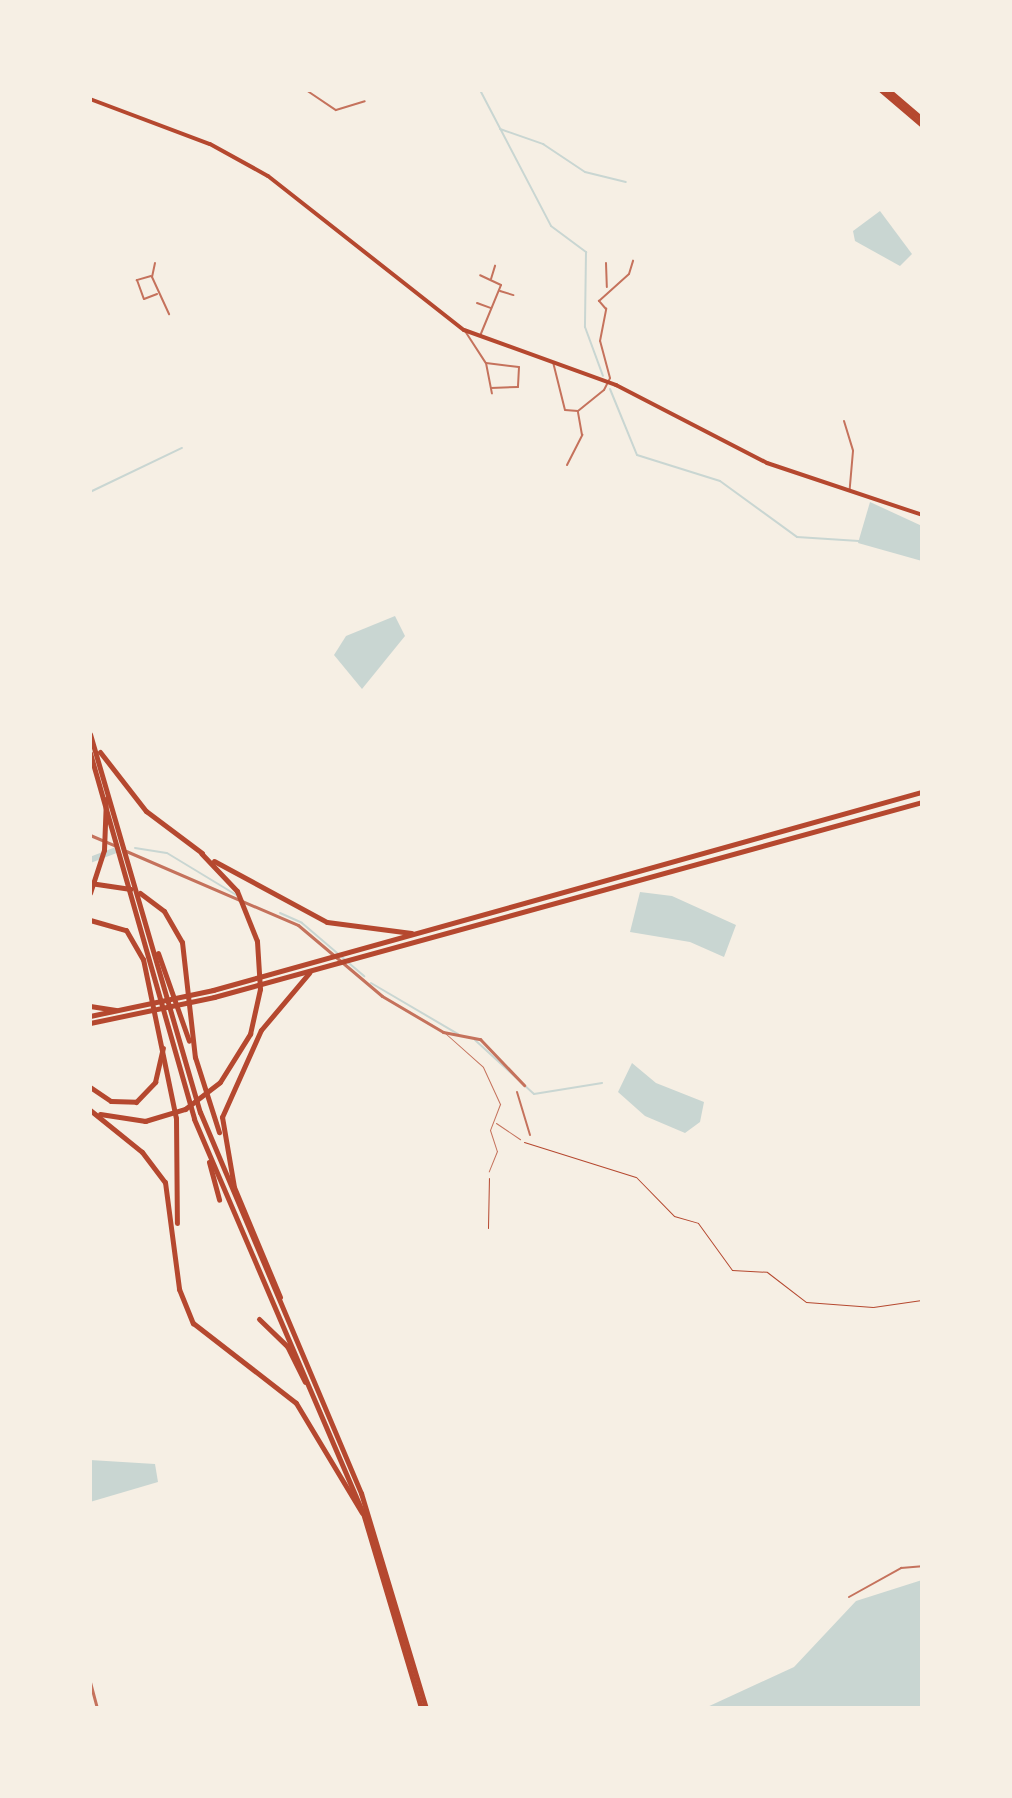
<!DOCTYPE html>
<style>
body{margin:0}
#map{position:relative;width:1012px;height:1798px;overflow:hidden;background:#f6efe4;font-family:Merriweather,serif}
div>[style]{position:absolute}
[style*='--x']{left:calc(var(--x)*1px);top:calc(var(--y)*1px);width:calc(var(--w)*1px);rotate:calc(var(--a)*1deg)}
.water>*{inset:0;background:#c9d6d2}
.stream>*{height:2px;margin:-1px;padding:0 1px;transform-origin:1px;border-radius:1px;background:#c9d6d2}
.river>*{height:6px;margin:-3px;padding:0 3px;transform-origin:3px;border-radius:3px;background:#c9d6d2}
.path>*{height:1px;margin:-0.5px;padding:0 0.5px;transform-origin:0.5px;border-radius:0.5px;background:#b5482f}
.service>*{height:1px;margin:-0.5px;padding:0 0.5px;transform-origin:0.5px;border-radius:0.5px;background:#c5725c}
.minor>*{height:2px;margin:-1px;padding:0 1px;transform-origin:1px;border-radius:1px;background:#c5725c}
.tertiary>*{height:3px;margin:-1.5px;padding:0 1.5px;transform-origin:1.5px;border-radius:1.5px;background:#c5725c}
.secondary>*{height:4px;margin:-2px;padding:0 2px;transform-origin:2px;border-radius:2px;background:#b5482f}
.trunk>*{height:5px;margin:-2.5px;padding:0 2.5px;transform-origin:2.5px;border-radius:2.5px;background:#b5482f}
.motorway>*{height:5px;margin:-2.5px;padding:0 2.5px;transform-origin:2.5px;border-radius:2.5px;background:#b5482f}
span{translate:-50% -50%;white-space:nowrap;text-align:center;line-height:1.15;-webkit-text-stroke:8px #f6efe4;paint-order:stroke}
.frame{position:absolute;inset:0;border:92px solid #f6efe4;pointer-events:none}
</style>
<div id="map">
<div class="water">
<div style="clip-path:polygon(880px 211px,912px 254px,900px 266px,855px 241px,853px 231px)"></div>
<div style="clip-path:polygon(870px 502px,922px 526px,922px 561px,858px 543px)"></div>
<div style="clip-path:polygon(395px 616px,405px 636px,362px 689px,334px 655px,346px 636px)"></div>
<div style="clip-path:polygon(640px 892px,672px 896px,736px 925px,724px 957px,690px 942px,630px 932px)"></div>
<div style="clip-path:polygon(632px 1063px,656px 1083px,704px 1102px,700px 1122px,685px 1133px,645px 1116px,618px 1092px)"></div>
<div style="clip-path:polygon(90px 1460px,155px 1464px,158px 1482px,90px 1502px)"></div>
<div style="clip-path:polygon(922px 1580px,922px 1708px,705px 1708px,794px 1667px,856px 1601px)"></div>
</div>
<div class="stream">
<div style="--x:480;--y:90;--w:153;--a:62.4"></div>
<div style="--x:551;--y:226;--w:44;--a:36.6"></div>
<div style="--x:586;--y:252;--w:75;--a:90.8"></div>
<div style="--x:585;--y:327;--w:52;--a:69.8"></div>
<div style="--x:500;--y:129;--w:46;--a:19.2"></div>
<div style="--x:543;--y:144;--w:50;--a:33.7"></div>
<div style="--x:585;--y:172;--w:42;--a:13.7"></div>
<div style="--x:610;--y:389;--w:71;--a:67.8"></div>
<div style="--x:637;--y:455;--w:87;--a:17.4"></div>
<div style="--x:720;--y:481;--w:95;--a:36"></div>
<div style="--x:797;--y:537;--w:62;--a:3.7"></div>
<div style="--x:90;--y:492;--w:102;--a:-25.6"></div>
<div style="--x:135;--y:848;--w:32;--a:9"></div>
<div style="--x:167;--y:853;--w:83;--a:31.2"></div>
<div style="--x:280;--y:913;--w:24;--a:24"></div>
<div style="--x:302;--y:923;--w:82;--a:40.5"></div>
<div style="--x:371;--y:983;--w:101;--a:30.4"></div>
<div style="--x:475;--y:1040;--w:80;--a:42.5"></div>
<div style="--x:534;--y:1094;--w:69;--a:-9.2"></div>
</div>
<div class="river">
<div style="--x:90;--y:860;--w:26;--a:-21"></div>
</div>
<div class="path">
<div style="--x:524;--y:1142;--w:117;--a:17.4"></div>
<div style="--x:636;--y:1177;--w:54;--a:45.7"></div>
<div style="--x:674;--y:1216;--w:25;--a:16"></div>
<div style="--x:698;--y:1223;--w:58;--a:54.1"></div>
<div style="--x:732;--y:1270;--w:35;--a:3"></div>
<div style="--x:767;--y:1272;--w:49;--a:37.6"></div>
<div style="--x:806;--y:1302;--w:67;--a:4.3"></div>
<div style="--x:873;--y:1307;--w:49;--a:-8.1"></div>
<div style="--x:488;--y:1228;--w:50;--a:-88.9"></div>
</div>
<div class="service">
<div style="--x:445;--y:1033;--w:51;--a:41.8"></div>
<div style="--x:483;--y:1067;--w:41;--a:65.3"></div>
<div style="--x:500;--y:1104;--w:28;--a:111"></div>
<div style="--x:490;--y:1130;--w:22;--a:72"></div>
<div style="--x:497;--y:1151;--w:22;--a:112"></div>
<div style="--x:496;--y:1123;--w:29;--a:34"></div>
</div>
<div class="minor">
<div style="--x:306;--y:90;--w:36;--a:34"></div>
<div style="--x:336;--y:110;--w:30;--a:-17"></div>
<div style="--x:155;--y:263;--w:14;--a:102"></div>
<div style="--x:152;--y:277;--w:41;--a:65.3"></div>
<div style="--x:606;--y:263;--w:24;--a:88"></div>
<div style="--x:151;--y:276;--w:15;--a:164"></div>
<div style="--x:137;--y:280;--w:20;--a:70"></div>
<div style="--x:144;--y:299;--w:14;--a:-21"></div>
<div style="--x:491;--y:279;--w:14;--a:-73"></div>
<div style="--x:500;--y:291;--w:14;--a:17"></div>
<div style="--x:477;--y:303;--w:15;--a:20"></div>
<div style="--x:465;--y:331;--w:38;--a:57"></div>
<div style="--x:486;--y:363;--w:31;--a:79"></div>
<div style="--x:480;--y:336;--w:55;--a:-67.6"></div>
<div style="--x:501;--y:285;--w:23;--a:-155"></div>
<div style="--x:553;--y:362;--w:49;--a:76"></div>
<div style="--x:565;--y:410;--w:13;--a:4"></div>
<div style="--x:578;--y:411;--w:33;--a:-39"></div>
<div style="--x:604;--y:390;--w:13;--a:-63"></div>
<div style="--x:610;--y:378;--w:38;--a:-105"></div>
<div style="--x:600;--y:341;--w:33;--a:-79"></div>
<div style="--x:606;--y:309;--w:11;--a:-131"></div>
<div style="--x:599;--y:301;--w:40;--a:-42"></div>
<div style="--x:629;--y:274;--w:14;--a:-73"></div>
<div style="--x:486;--y:363;--w:33;--a:7"></div>
<div style="--x:519;--y:367;--w:20;--a:93"></div>
<div style="--x:518;--y:387;--w:27;--a:178"></div>
<div style="--x:844;--y:421;--w:31;--a:73"></div>
<div style="--x:853;--y:451;--w:38;--a:95"></div>
<div style="--x:567;--y:465;--w:34;--a:-63"></div>
<div style="--x:582;--y:435;--w:23;--a:-100"></div>
<div style="--x:517;--y:1092;--w:45;--a:73.2"></div>
<div style="--x:849;--y:1597;--w:60;--a:-29.1"></div>
<div style="--x:901;--y:1568;--w:21;--a:-5"></div>
</div>
<div class="tertiary">
<div style="--x:90;--y:835;--w:28;--a:23"></div>
<div style="--x:126;--y:851;--w:187;--a:23.3"></div>
<div style="--x:298;--y:925;--w:110;--a:40.2"></div>
<div style="--x:382;--y:996;--w:71;--a:30.5"></div>
<div style="--x:443;--y:1032;--w:38;--a:11"></div>
<div style="--x:480;--y:1039;--w:64;--a:46.3"></div>
<div style="--x:90;--y:1682;--w:27;--a:75"></div>
</div>
<div class="secondary">
<div style="--x:90;--y:99;--w:128;--a:20.6"></div>
<div style="--x:210;--y:144;--w:66;--a:28.9"></div>
<div style="--x:268;--y:176;--w:249;--a:38.2"></div>
<div style="--x:464;--y:330;--w:162;--a:19.9"></div>
<div style="--x:616;--y:385;--w:170;--a:27.3"></div>
<div style="--x:767;--y:463;--w:163;--a:18.5"></div>
</div>
<div class="trunk">
<div style="--x:881;--y:90;--w:54;--a:40.5"></div>
<div style="--x:888;--y:90;--w:45;--a:40.5"></div>
</div>
<div class="motorway">
<div style="--x:90;--y:734;--w:394;--a:73.8"></div>
<div style="--x:200;--y:1112;--w:414;--a:67.1"></div>
<div style="--x:361;--y:1493;--w:225;--a:73.2"></div>
<div style="--x:100;--y:752;--w:75;--a:52.1"></div>
<div style="--x:146;--y:811;--w:70;--a:36.9"></div>
<div style="--x:90;--y:753;--w:380;--a:74.1"></div>
<div style="--x:194;--y:1119;--w:429;--a:66.8"></div>
<div style="--x:363;--y:1513;--w:203;--a:73.4"></div>
<div style="--x:214;--y:861;--w:128;--a:28.4"></div>
<div style="--x:327;--y:922;--w:85;--a:7.5"></div>
<div style="--x:90;--y:883;--w:41;--a:8.3"></div>
<div style="--x:90;--y:893;--w:45;--a:-72"></div>
<div style="--x:104;--y:850;--w:51;--a:-87.8"></div>
<div style="--x:140;--y:893;--w:30;--a:37"></div>
<div style="--x:164;--y:911;--w:36;--a:60"></div>
<div style="--x:182;--y:942;--w:116;--a:83.6"></div>
<div style="--x:195;--y:1057;--w:79;--a:72.3"></div>
<div style="--x:90;--y:920;--w:37;--a:16"></div>
<div style="--x:126;--y:930;--w:34;--a:60"></div>
<div style="--x:143;--y:959;--w:162;--a:78.3"></div>
<div style="--x:176;--y:1118;--w:105;--a:89.5"></div>
<div style="--x:158;--y:953;--w:93;--a:70.6"></div>
<div style="--x:90;--y:1006;--w:26;--a:9"></div>
<div style="--x:90;--y:1016;--w:126;--a:-11.9"></div>
<div style="--x:213;--y:990;--w:735;--a:-15.62"></div>
<div style="--x:90;--y:1023;--w:127;--a:-11.8"></div>
<div style="--x:214;--y:997;--w:734;--a:-15.4"></div>
<div style="--x:90;--y:1087;--w:25;--a:34"></div>
<div style="--x:111;--y:1101;--w:25;--a:2"></div>
<div style="--x:136;--y:1102;--w:28;--a:-46"></div>
<div style="--x:155;--y:1082;--w:35;--a:-77"></div>
<div style="--x:90;--y:1110;--w:67;--a:38.9"></div>
<div style="--x:142;--y:1152;--w:38;--a:53"></div>
<div style="--x:165;--y:1182;--w:108;--a:82.5"></div>
<div style="--x:179;--y:1289;--w:37;--a:68"></div>
<div style="--x:193;--y:1323;--w:130;--a:37.8"></div>
<div style="--x:296;--y:1403;--w:128;--a:59"></div>
<div style="--x:100;--y:1114;--w:46;--a:8.8"></div>
<div style="--x:145;--y:1121;--w:42;--a:-16.7"></div>
<div style="--x:185;--y:1109;--w:44;--a:-37.6"></div>
<div style="--x:220;--y:1082;--w:57;--a:-58"></div>
<div style="--x:250;--y:1034;--w:46;--a:-77.5"></div>
<div style="--x:260;--y:989;--w:48;--a:-93.6"></div>
<div style="--x:257;--y:941;--w:54;--a:-111.8"></div>
<div style="--x:237;--y:891;--w:52;--a:-133.5"></div>
<div style="--x:209;--y:1162;--w:39;--a:75"></div>
<div style="--x:280;--y:1297;--w:119;--a:-112.7"></div>
<div style="--x:234;--y:1187;--w:71;--a:-99.7"></div>
<div style="--x:222;--y:1117;--w:95;--a:-65.9"></div>
<div style="--x:261;--y:1030;--w:75;--a:-49.9"></div>
<div style="--x:259;--y:1319;--w:39;--a:44"></div>
<div style="--x:287;--y:1346;--w:40;--a:63.4"></div>
</div>
<div class="frame"></div>
</div>
